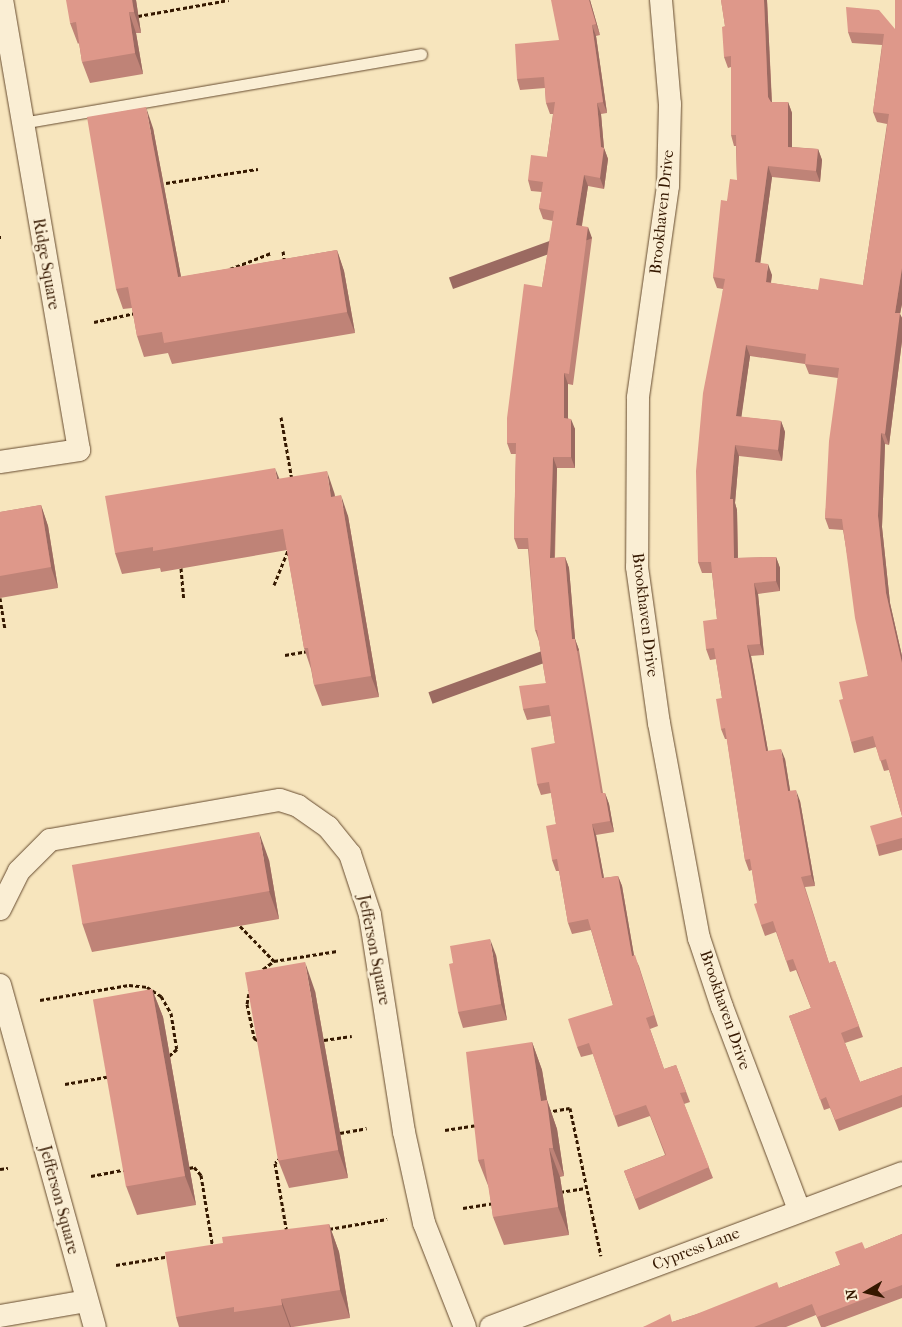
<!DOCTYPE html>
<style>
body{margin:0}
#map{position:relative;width:902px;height:1327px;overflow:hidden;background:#f7e5bd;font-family:"IM FELL French Canon",serif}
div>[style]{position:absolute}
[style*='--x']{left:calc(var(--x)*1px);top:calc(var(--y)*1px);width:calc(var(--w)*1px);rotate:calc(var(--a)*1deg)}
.path>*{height:3px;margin-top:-1.5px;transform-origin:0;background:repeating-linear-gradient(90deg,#351800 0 4px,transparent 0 6.5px)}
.roads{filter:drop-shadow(0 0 1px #664b2f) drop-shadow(0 0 1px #664b2f)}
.service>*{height:11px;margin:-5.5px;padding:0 5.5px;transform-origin:5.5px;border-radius:5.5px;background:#faeed4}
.minor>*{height:22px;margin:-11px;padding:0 11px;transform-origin:11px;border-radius:11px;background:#faeed4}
.wall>*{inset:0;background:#bf8377}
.shaded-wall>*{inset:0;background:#9b6a61;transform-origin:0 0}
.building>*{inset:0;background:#de988a;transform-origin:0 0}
span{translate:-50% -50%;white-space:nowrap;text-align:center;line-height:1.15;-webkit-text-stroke:5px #faeed4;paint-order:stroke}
.street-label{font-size:16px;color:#351800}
.north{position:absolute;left:842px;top:1267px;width:50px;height:50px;-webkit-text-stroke:4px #faeed4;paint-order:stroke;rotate:261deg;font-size:14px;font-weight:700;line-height:20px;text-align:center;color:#351800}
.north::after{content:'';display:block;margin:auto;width:18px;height:22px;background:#351800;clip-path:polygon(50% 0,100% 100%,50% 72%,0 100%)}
</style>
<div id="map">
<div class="path">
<div style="--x:138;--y:16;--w:92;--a:-10"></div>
<div style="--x:166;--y:183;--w:93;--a:-8.7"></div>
<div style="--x:0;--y:237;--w:1;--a:0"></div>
<div style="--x:283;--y:251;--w:12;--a:81"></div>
<div style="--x:230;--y:269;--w:44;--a:-21.3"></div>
<div style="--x:94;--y:322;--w:42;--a:-12.4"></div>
<div style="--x:281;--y:417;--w:64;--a:80.1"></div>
<div style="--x:181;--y:568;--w:32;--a:85"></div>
<div style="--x:274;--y:585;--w:38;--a:-68"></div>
<div style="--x:0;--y:598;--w:32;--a:81"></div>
<div style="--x:285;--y:655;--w:22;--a:-10"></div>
<div style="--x:240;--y:926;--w:49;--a:45.8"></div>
<div style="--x:258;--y:973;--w:20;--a:-37"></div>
<div style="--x:274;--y:961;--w:64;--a:-9"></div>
<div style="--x:250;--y:987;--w:17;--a:100"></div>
<div style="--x:247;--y:1004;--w:35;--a:78"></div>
<div style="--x:254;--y:1038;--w:8;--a:30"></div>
<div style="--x:40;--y:1000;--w:90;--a:-9.6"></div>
<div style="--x:129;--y:985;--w:18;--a:6"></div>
<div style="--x:147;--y:987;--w:17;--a:33"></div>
<div style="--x:161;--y:996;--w:20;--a:60"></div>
<div style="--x:171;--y:1013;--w:36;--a:81"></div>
<div style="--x:177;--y:1049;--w:11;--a:139"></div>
<div style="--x:324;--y:1040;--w:28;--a:-8"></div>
<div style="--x:65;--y:1084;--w:47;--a:-9.9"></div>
<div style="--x:547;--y:1112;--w:23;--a:-10"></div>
<div style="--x:570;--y:1108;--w:151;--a:78.2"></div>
<div style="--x:445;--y:1130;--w:31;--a:-9"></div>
<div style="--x:340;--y:1133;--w:27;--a:-10"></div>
<div style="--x:281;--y:1157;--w:8;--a:135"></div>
<div style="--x:275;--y:1163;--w:71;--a:80.3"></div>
<div style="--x:189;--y:1168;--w:5;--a:-11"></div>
<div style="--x:194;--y:1167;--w:11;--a:49"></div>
<div style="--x:201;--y:1175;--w:75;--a:80.8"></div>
<div style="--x:0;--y:1169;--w:8;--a:-7"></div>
<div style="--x:91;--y:1176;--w:37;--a:-11"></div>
<div style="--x:560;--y:1192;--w:26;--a:-9"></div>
<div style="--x:463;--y:1208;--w:32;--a:-9"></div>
<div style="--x:329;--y:1229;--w:59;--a:-9.8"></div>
<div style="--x:116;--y:1265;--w:55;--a:-9.5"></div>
</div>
<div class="roads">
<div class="service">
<div style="--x:22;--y:123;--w:405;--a:-9.8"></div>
</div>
<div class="minor">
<div style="--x:661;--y:0;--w:104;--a:85.1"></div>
<div style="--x:670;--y:104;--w:82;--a:91.4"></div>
<div style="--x:668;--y:186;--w:214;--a:98.1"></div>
<div style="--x:638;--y:398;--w:169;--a:90.3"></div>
<div style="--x:637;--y:567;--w:158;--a:82"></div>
<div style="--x:659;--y:723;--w:219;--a:79.5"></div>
<div style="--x:699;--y:938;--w:73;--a:71.6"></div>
<div style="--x:722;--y:1007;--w:217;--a:69.2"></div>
<div style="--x:0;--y:462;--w:80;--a:-8.6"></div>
<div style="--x:79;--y:450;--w:457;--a:-99.7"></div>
<div style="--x:0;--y:909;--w:42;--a:-63.4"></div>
<div style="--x:19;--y:871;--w:44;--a:-45"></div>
<div style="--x:50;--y:840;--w:233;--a:-9.9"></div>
<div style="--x:280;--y:800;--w:19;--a:18"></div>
<div style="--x:298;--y:806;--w:37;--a:35"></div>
<div style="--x:328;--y:827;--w:35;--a:51"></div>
<div style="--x:350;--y:854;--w:64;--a:71.8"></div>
<div style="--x:370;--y:915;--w:220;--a:81.1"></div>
<div style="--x:404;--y:1132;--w:93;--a:77.6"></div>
<div style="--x:424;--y:1223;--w:112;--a:68.5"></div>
<div style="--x:0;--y:985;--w:355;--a:74.5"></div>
<div style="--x:0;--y:1316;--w:88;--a:-9.8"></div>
<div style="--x:491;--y:1327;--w:439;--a:-20.5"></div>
</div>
</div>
<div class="wall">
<div style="clip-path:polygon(136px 0,141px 33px,136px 33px,143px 74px,90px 83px,82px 62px,79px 43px,78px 44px,70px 23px)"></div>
<div style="clip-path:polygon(590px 0,600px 35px,596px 36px,607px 113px,601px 114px,604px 148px,608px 159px,604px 189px,588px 186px,582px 226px,592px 238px,573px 385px,568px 384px,568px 418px,575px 429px,575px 468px,557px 468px,555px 558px,565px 557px,569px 568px,575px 639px,579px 650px,603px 793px,605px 793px,609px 804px,614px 832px,596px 835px,604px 878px,618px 876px,622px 886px,634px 956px,639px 966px,658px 1026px,650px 1029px,664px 1069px,676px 1065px,690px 1102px,684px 1104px,713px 1178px,639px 1210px,624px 1171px,665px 1155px,650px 1116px,618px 1127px,593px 1054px,581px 1057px,577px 1047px,613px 1005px,591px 930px,572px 934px,568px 923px,559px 871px,556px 871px,552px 860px,556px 824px,551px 793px,541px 795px,537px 784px,555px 743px,551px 716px,527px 720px,523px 709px,546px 683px,539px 641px,535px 630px,528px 549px,518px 549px,514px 538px,516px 454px,511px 454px,507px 443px,542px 287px,553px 221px,543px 219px,539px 208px,542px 192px,531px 191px,528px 180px,547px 157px,553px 114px,550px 114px,546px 103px,545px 88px,520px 90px,517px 79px,559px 40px)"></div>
<div style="clip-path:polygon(721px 0,767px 0,772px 102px,788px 102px,792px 113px,792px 147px,818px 149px,822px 160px,820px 182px,772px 177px,760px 263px,772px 275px,771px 283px,818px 290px,863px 285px,887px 124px,877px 122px,873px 112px,882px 45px,852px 43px,848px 32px,895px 29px,902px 0,902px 304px,900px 314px,902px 318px,902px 341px,889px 445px,885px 444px,882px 527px,890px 603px,902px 656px,902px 816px,889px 770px,884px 771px,876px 747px,854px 753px,851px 742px,843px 699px,868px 676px,843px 530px,829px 529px,825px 518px,838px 378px,809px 374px,805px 364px,750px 356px,741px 417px,781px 421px,785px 432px,782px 461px,739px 456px,735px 503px,737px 510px,738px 558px,776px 557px,780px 568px,780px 591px,758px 594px,764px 655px,751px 656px,768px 751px,785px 759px,790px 791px,800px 801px,815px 886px,805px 887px,829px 963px,835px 961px,863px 1037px,845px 1043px,860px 1082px,902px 1067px,902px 1107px,839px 1131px,830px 1108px,824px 1110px,789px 1016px,811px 1008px,796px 970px,790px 972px,776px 932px,765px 936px,761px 925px,752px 870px,749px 871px,745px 860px,727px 739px,725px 739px,721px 729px,722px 698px,716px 659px,710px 660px,706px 649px,717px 619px,712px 573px,702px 573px,698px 562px,723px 289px,717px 288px,713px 277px,727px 201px,737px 180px,736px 146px,734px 146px,731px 135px,731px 67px,728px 68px,724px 57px,725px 26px)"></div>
<div style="clip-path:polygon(153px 128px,181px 277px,337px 250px,344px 271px,355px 333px,172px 364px,168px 353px,144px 357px,137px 336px,132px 308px,123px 309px,116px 289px)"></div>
<div style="clip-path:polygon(279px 479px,334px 492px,335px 496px,348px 516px,379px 697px,322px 706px,314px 685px,311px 669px,304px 648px,287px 550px,161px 572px,160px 568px,122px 574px,115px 553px)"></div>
<div style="clip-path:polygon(41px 505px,48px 526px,58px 588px,0 598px,0 512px)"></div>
<div style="clip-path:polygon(902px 817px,902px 850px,879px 856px,876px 845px)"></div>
<div style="clip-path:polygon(269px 860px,279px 919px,92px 952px,82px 923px)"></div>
<div style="clip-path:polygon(496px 955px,507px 1020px,463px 1028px,458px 1012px)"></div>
<div style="clip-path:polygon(152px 989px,163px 1017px,196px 1205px,137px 1215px,126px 1186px)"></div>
<div style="clip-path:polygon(315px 991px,348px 1178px,289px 1188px,278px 1160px)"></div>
<div style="clip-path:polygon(532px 1042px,542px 1070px,547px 1100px,557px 1129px,564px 1176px,560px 1177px,569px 1235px,504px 1245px,493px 1217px,489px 1188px,478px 1160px)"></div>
<div style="clip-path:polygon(329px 1224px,339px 1252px,350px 1318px,293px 1327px,179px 1327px,176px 1317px)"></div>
<div style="clip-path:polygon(902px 1234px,902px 1298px,825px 1327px,821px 1327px,816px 1315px,786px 1327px,643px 1327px,672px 1322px,779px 1288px,840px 1265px,865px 1249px)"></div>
</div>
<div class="shaded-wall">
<div style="clip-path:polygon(132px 0,136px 0,141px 33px,134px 12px)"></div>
<div style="clip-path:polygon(589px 0,590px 0,600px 35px,596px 24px)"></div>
<div style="clip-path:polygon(764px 0,767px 0,772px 108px,768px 97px)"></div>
<div style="clip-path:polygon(129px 12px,136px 33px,143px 74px,135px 53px)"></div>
<div style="clip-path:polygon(592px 25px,596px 36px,607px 113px,603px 102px)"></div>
<div style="clip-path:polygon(788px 102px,792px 113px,792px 157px,788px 147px)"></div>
<div style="clip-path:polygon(597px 103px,601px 114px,604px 149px,604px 148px,608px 159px,604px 189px,600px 178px,601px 147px)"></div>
<div style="clip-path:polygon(146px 107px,153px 128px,185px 298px,178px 277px)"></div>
<div style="clip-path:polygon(818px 149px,822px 160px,820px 182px,816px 171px)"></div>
<div style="clip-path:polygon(768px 166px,772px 177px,759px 273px,755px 262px)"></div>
<div style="clip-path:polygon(584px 175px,588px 186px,580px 236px,576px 225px)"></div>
<div style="left:588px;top:227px;width:12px;height:148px;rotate:70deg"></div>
<div style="clip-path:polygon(337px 250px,344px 271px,355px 333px,347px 312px)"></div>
<div style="clip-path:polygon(768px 264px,772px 275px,769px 293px,766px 282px)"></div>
<div style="clip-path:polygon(902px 268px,902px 304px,900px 314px,902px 318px,902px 341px,889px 445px,885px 434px,895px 313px)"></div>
<div style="clip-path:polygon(746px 345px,750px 356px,740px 427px,736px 416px)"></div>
<div style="clip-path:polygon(564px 373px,568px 384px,568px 429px,564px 418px)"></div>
<div style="clip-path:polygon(571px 419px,575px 429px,575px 468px,571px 457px)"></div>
<div style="clip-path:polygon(781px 421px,785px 432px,782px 461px,778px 450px)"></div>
<div style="clip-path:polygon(881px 433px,885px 444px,882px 527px,890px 603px,902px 656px,902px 663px,886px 593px,878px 516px)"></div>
<div style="clip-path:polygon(735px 445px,739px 456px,735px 503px,737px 510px,738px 569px,734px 558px,730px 499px)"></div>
<div style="clip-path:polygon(553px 457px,557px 468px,554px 569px,550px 558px)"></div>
<div style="clip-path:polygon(275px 468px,283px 488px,277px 479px)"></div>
<div style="clip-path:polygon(327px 471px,334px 492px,339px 518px,331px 497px)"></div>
<div style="clip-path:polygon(341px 495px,348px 516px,379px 697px,371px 676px)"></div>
<div style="clip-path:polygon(41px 505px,48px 526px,58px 588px,51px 567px)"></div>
<div style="clip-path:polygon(565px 557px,569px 568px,576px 650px,572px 639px)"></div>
<div style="clip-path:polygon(776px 557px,780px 568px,780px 591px,776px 581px)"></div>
<div style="clip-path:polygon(754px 583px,758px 594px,764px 655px,760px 644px)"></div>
<div style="left:575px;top:639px;width:12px;height:156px;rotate:70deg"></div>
<div style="clip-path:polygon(747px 645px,751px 656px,770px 762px,766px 751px)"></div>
<div style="clip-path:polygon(781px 749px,785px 759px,792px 802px,788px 791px)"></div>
<div style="clip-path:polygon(796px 790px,800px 801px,815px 886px,811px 875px)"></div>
<div style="clip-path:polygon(605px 793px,609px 804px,614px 832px,610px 821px)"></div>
<div style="clip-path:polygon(592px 824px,596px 835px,606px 889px,602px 878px)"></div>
<div style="clip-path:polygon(259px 832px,269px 860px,279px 919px,269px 891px)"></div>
<div style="clip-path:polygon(618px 876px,622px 886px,636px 967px,632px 956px)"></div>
<div style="clip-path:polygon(490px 939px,496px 955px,507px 1020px,501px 1004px)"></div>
<div style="clip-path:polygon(305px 962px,315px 991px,348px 1178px,338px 1150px)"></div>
<div style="clip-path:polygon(152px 989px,163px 1017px,196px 1205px,185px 1176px)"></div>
<div style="clip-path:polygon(532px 1042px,542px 1070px,547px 1100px,557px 1129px,564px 1176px,553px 1148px,541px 1101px)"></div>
<div style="clip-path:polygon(549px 1148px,560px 1177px,569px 1235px,558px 1207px)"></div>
<div style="clip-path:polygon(329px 1224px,339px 1252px,350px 1318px,340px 1290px)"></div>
<div style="clip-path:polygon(281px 1299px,291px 1327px,290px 1327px,282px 1305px)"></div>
</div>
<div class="building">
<div style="clip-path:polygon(66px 0,132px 0,134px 12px,129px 12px,135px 53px,82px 62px,76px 22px,70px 23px)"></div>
<div style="clip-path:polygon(551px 0,589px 0,596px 24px,592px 25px,603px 102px,597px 103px,601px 147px,604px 148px,600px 178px,584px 175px,576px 225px,588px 227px,569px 374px,564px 373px,564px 418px,571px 419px,571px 457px,553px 457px,550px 558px,565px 557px,572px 639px,575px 639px,601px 793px,605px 793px,610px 821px,592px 824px,602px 878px,618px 876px,632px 956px,635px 955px,654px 1015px,646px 1018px,664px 1069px,676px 1065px,686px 1092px,680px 1093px,709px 1167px,635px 1199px,624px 1171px,666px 1155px,646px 1105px,614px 1116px,589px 1043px,577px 1047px,568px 1019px,613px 1005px,588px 919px,568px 923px,557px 859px,552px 860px,546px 826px,556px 824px,549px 782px,537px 784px,531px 748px,555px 743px,549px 705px,523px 709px,519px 686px,546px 683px,537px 630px,535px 630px,528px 538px,514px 538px,516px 443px,507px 443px,507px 418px,524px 284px,542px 287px,554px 211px,539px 208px,543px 182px,528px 180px,531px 155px,547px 157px,555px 102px,546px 103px,544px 77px,517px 79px,515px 44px,559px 40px)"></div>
<div style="clip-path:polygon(721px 0,764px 0,768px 97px,771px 102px,788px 102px,788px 147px,818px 149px,816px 171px,768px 166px,755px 262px,768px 264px,766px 282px,818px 290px,820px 278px,863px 285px,889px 114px,873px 112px,884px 34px,848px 32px,846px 7px,879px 10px,895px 29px,895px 0,902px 0,902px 268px,895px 313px,900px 313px,885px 434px,881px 433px,878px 516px,886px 593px,902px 663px,902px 816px,886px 759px,880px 761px,873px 736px,851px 742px,839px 700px,843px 699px,839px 682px,868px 676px,855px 618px,842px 519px,825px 518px,829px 441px,839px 368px,805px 364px,806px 354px,746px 345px,736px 416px,781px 421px,778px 450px,735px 445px,730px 499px,733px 499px,734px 558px,776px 557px,776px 581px,754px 583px,760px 644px,747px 645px,766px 751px,781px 749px,788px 791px,796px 790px,811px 875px,801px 877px,829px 963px,835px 961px,859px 1026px,841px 1033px,860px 1082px,902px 1067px,902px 1095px,835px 1120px,826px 1097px,820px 1100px,789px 1016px,811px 1008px,793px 959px,786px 961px,773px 921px,761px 925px,754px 904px,757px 903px,750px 859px,745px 860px,725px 728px,721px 729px,716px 699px,722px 698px,714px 648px,706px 649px,703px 621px,717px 619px,711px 562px,698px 562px,696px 471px,703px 393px,725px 279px,713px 277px,721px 200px,727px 201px,730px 179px,737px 180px,736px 135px,731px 135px,731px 56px,724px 57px,722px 27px,725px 26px)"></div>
<div style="clip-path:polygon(146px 107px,178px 277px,337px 250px,347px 312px,164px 343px,162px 332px,137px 336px,128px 287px,116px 289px,87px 117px)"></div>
<div style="clip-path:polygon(275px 468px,277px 479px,327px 471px,331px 497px,341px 495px,371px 676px,314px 685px,308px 648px,304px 648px,283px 529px,153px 551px,153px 547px,115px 553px,105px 496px)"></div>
<div style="clip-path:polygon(41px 505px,51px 567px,0 576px,0 512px)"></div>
<div style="clip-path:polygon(902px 817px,902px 838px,876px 845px,870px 826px)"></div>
<div style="left:259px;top:832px;width:60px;height:190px;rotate:80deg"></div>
<div style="clip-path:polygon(490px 939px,501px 1004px,458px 1012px,449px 964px,453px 963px,450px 946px)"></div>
<div style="left:305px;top:962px;width:191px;height:61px;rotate:80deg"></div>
<div style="left:152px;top:989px;width:190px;height:60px;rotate:80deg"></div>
<div style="clip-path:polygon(532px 1042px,541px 1101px,547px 1100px,553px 1148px,549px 1148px,558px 1207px,493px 1217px,484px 1159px,478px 1160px,466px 1052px)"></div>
<div style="clip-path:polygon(329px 1224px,340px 1290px,281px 1299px,282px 1305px,234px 1312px,234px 1307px,176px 1317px,165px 1252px,223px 1243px,222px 1237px)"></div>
<div style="clip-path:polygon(902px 1234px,902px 1285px,817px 1317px,812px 1304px,754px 1327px,643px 1327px,670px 1314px,672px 1322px,694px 1315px,777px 1282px,779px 1288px,840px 1265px,835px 1252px,862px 1242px,865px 1249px)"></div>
</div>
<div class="street-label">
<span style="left:662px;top:212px;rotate:-84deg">Brookhaven Drive</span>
<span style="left:46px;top:264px;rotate:80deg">Ridge Square</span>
<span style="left:645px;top:615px;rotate:83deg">Brookhaven Drive</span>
<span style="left:374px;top:950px;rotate:79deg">Jefferson Square</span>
<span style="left:725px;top:1010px;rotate:71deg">Brookhaven Drive</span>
<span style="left:59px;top:1200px;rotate:75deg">Jefferson Square</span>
<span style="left:696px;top:1249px;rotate:-21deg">Cypress Lane</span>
</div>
<div class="north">N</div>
</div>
